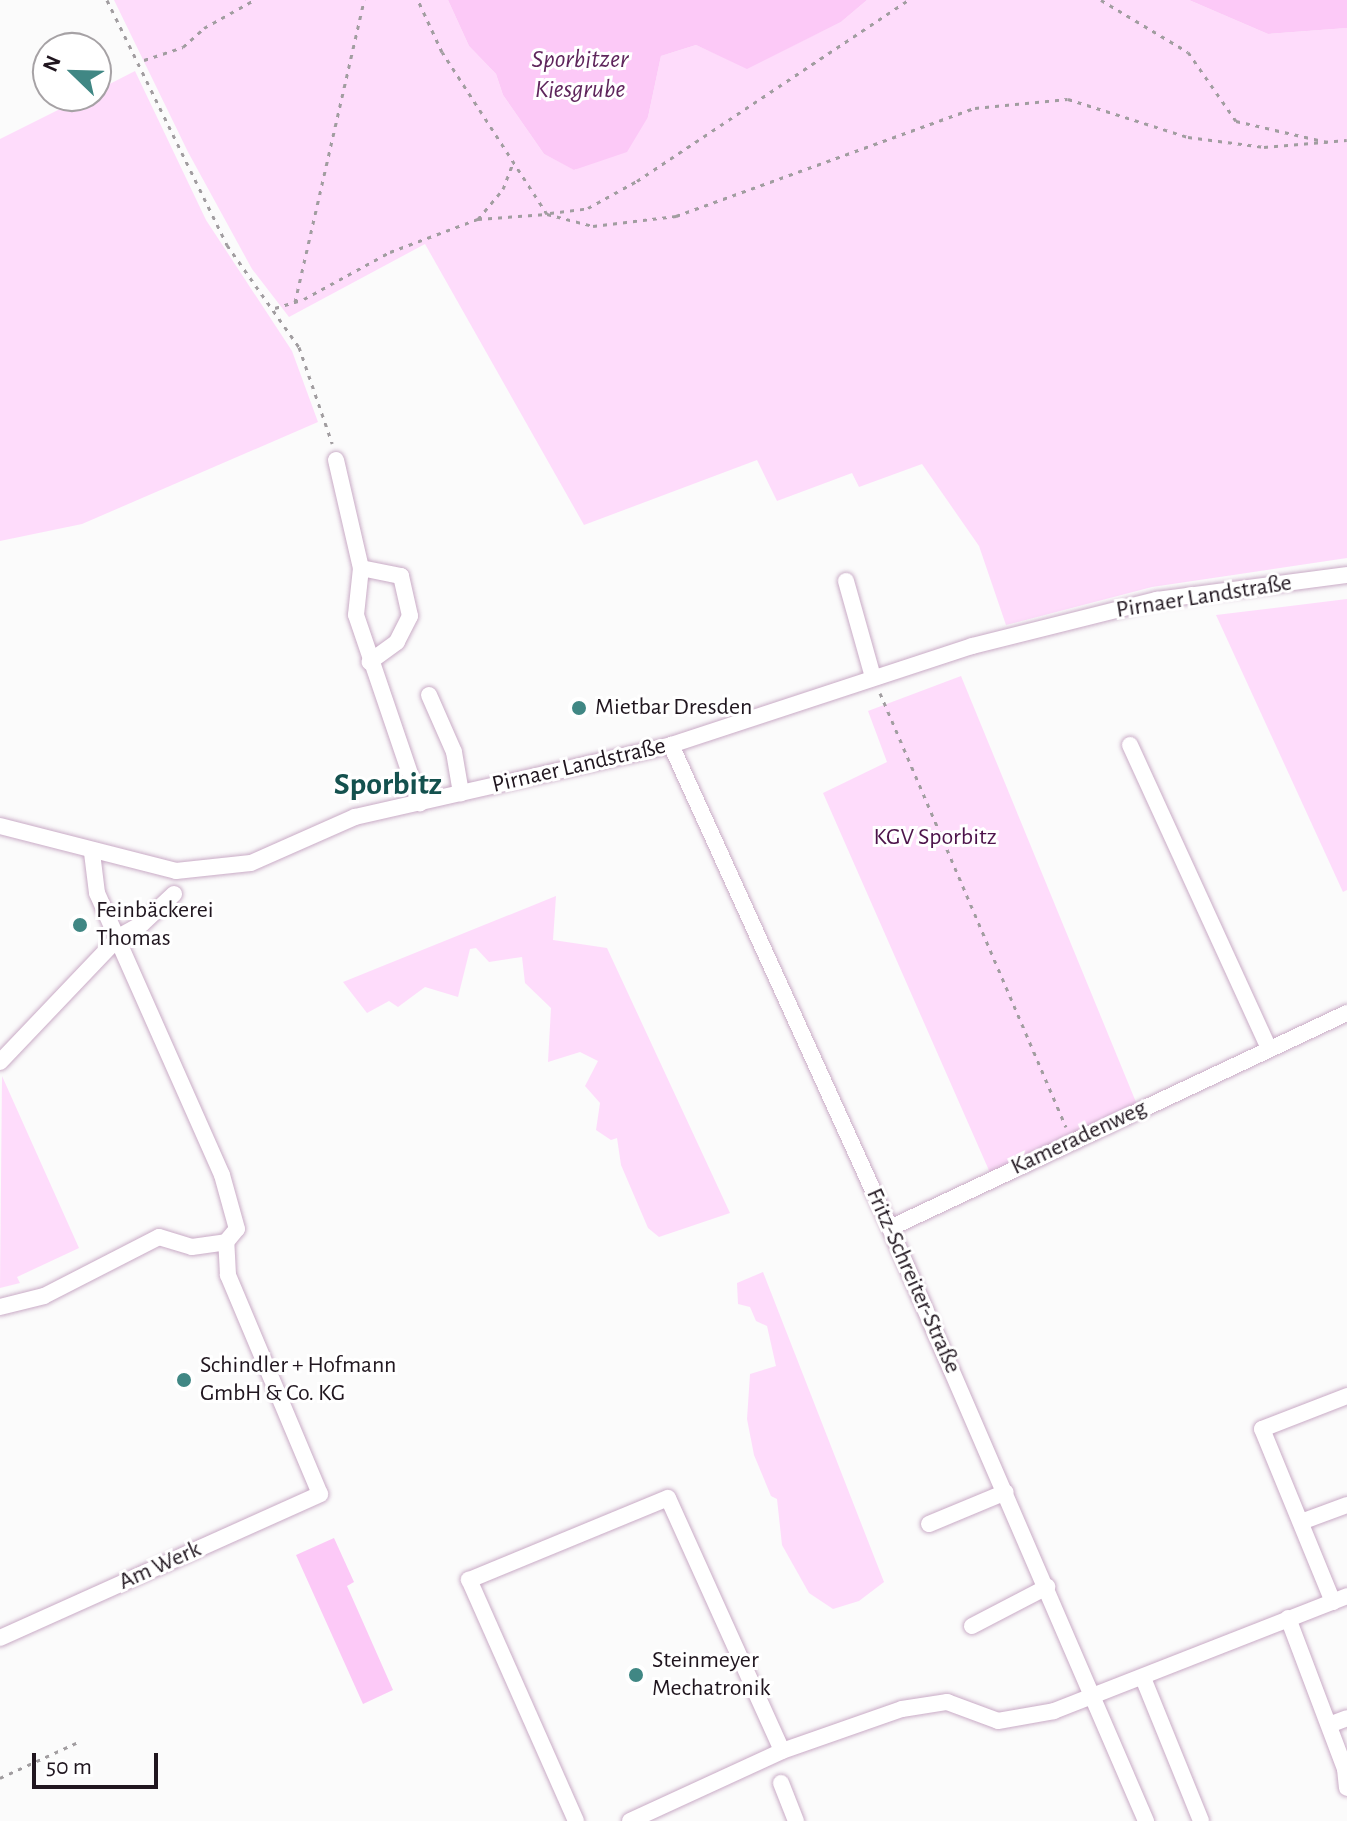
<!DOCTYPE html>
<meta charset="utf-8">
<style>
body{margin:0}
#map{position:relative;width:1347px;height:1821px;overflow:hidden;background:#fbfbfb;font-family:"Alegreya Sans",sans-serif}
div>[style]{position:absolute}
[style*='--x']{left:calc(var(--x)*1px);top:calc(var(--y)*1px);width:calc(var(--w)*1px);rotate:calc(var(--a)*1deg)}
.green>*{inset:0;background:#fedcfb}
.water>*{inset:0;background:#fcc9f7}
.path>*{height:3px;margin-top:-1.5px;transform-origin:0;background:repeating-linear-gradient(90deg,#a19da0 0 4px,transparent 0 10px)}
.roads{filter:drop-shadow(0 0 2px #c9abc6) drop-shadow(0 0 2px #c9abc6)}
.minor>*{height:16px;margin:-8px;padding:0 8px;transform-origin:8px;border-radius:8px;background:#fff}
.dots>*{width:22px;height:22px;translate:-50% -50%;box-sizing:border-box;border:4px solid #fff;border-radius:50%}
span{translate:-50% -50%;white-space:nowrap;text-align:center;line-height:1.15;-webkit-text-stroke:6px #fff;paint-order:stroke}
.street-label{font-size:24px;color:#20161f}
.poi-label{font-size:24px;color:#20161f}
.left{translate:0 -50%;text-align:left}
.park-label{font-size:24px;color:#4d144b}
.water-label{font-size:26px;color:#5f265c;font-style:italic}
.district-label{font-size:32px;color:#14514e;font-weight:700}
.north{position:absolute;left:32px;top:32px;width:80px;height:80px;box-sizing:border-box;background:#fff;border:2px solid #a6a2a5;border-radius:50%;rotate:293deg;font-size:22px;font-weight:700;line-height:32px;text-align:center;color:#20161f}
.north::after{content:'';display:block;margin:auto;width:28px;height:36px;background:#408784;clip-path:polygon(50% 0,100% 100%,50% 72%,0 100%)}
.scale{position:absolute;left:32px;top:1753px;width:126px;height:36px;box-sizing:border-box;border:4px solid #20161f;border-top:0;padding-left:10px;font-size:24px;line-height:28px;white-space:nowrap;color:#20161f;-webkit-text-stroke:6px #fff;paint-order:stroke}
</style>
<div id="map">
<div class="green">
<div style="clip-path:polygon(114px 0,448px 0,469px 46px,496px 74px,503px 95px,544px 154px,575px 170px,648px 117px,661px 56px,696px 45px,747px 68px,841px 22px,867px 0,1189px 0,1268px 34px,1347px 28px,1347px 558px,1152px 587px,1006px 625px,979px 546px,922px 464px,859px 487px,852px 473px,777px 501px,757px 460px,584px 525px,425px 244px,289px 317px,252px 269px,188px 152px)"></div>
<div style="clip-path:polygon(135px 71px,206px 220px,292px 351px,318px 422px,82px 524px,0 541px,0 139px,86px 96px,96px 96px,96px 91px)"></div>
<div style="clip-path:polygon(1347px 599px,1347px 890px,1343px 892px,1216px 615px)"></div>
<div style="clip-path:polygon(961px 676px,1138px 1107px,991px 1175px,823px 793px,887px 762px,868px 711px)"></div>
<div style="clip-path:polygon(556px 896px,553px 940px,607px 948px,730px 1213px,659px 1237px,648px 1228px,621px 1165px,617px 1138px,611px 1140px,596px 1130px,600px 1103px,585px 1086px,598px 1061px,580px 1052px,548px 1062px,551px 1008px,525px 983px,522px 957px,489px 962px,476px 948px,470px 949px,458px 997px,425px 987px,398px 1007px,389px 1001px,367px 1013px,343px 982px)"></div>
<div style="clip-path:polygon(2px 1076px,79px 1248px,17px 1277px,20px 1283px,0 1288px)"></div>
<div style="clip-path:polygon(763px 1272px,884px 1582px,859px 1601px,833px 1609px,809px 1593px,782px 1545px,777px 1499px,771px 1496px,754px 1455px,747px 1419px,750px 1374px,776px 1366px,767px 1326px,756px 1321px,750px 1307px,738px 1304px,737px 1283px)"></div>
</div>
<div class="water">
<div style="clip-path:polygon(448px 0,867px 0,841px 22px,747px 69px,696px 45px,661px 56px,648px 117px,627px 152px,574px 170px,544px 154px,503px 95px,496px 74px,469px 46px)"></div>
<div style="clip-path:polygon(1189px 0,1347px 0,1347px 28px,1268px 34px)"></div>
<div style="clip-path:polygon(334px 1538px,354px 1582px,347px 1586px,393px 1690px,363px 1704px,296px 1555px)"></div>
</div>
<div class="path">
<div style="--x:107;--y:0;--w:273;--a:63.9"></div>
<div style="--x:227;--y:245;--w:125;--a:54.8"></div>
<div style="--x:299;--y:347;--w:102;--a:71"></div>
<div style="--x:1101;--y:0;--w:101;--a:30.9"></div>
<div style="--x:1188;--y:52;--w:84;--a:55.2"></div>
<div style="--x:1236;--y:121;--w:98;--a:13"></div>
<div style="--x:144;--y:60;--w:41;--a:-18.4"></div>
<div style="--x:183;--y:47;--w:28;--a:-42"></div>
<div style="--x:204;--y:28;--w:57;--a:-29.2"></div>
<div style="--x:550;--y:213;--w:38;--a:-7"></div>
<div style="--x:588;--y:208;--w:56;--a:-28.9"></div>
<div style="--x:637;--y:181;--w:326;--a:-33.7"></div>
<div style="--x:547;--y:214;--w:48;--a:14.6"></div>
<div style="--x:593;--y:226;--w:84;--a:-6.9"></div>
<div style="--x:676;--y:216;--w:318;--a:-19.9"></div>
<div style="--x:975;--y:108;--w:93;--a:-5.5"></div>
<div style="--x:1068;--y:99;--w:126;--a:17.6"></div>
<div style="--x:1188;--y:137;--w:77;--a:7.5"></div>
<div style="--x:1264;--y:147;--w:83;--a:-4.8"></div>
<div style="--x:478;--y:219;--w:39;--a:-50"></div>
<div style="--x:503;--y:189;--w:26;--a:-69"></div>
<div style="--x:295;--y:302;--w:310;--a:-77.1"></div>
<div style="--x:275;--y:308;--w:30;--a:-17"></div>
<div style="--x:304;--y:299;--w:98;--a:-28.7"></div>
<div style="--x:390;--y:252;--w:94;--a:-20.6"></div>
<div style="--x:478;--y:219;--w:69;--a:-4.1"></div>
<div style="--x:547;--y:214;--w:193;--a:-122.9"></div>
<div style="--x:442;--y:52;--w:57;--a:-114.8"></div>
<div style="--x:880;--y:693;--w:472;--a:66.8"></div>
<div style="--x:0;--y:1778;--w:84;--a:-24.7"></div>
</div>
<div class="roads">
<div class="minor">
<div style="--x:336;--y:460;--w:111;--a:77"></div>
<div style="--x:361;--y:568;--w:47;--a:96.1"></div>
<div style="--x:356;--y:615;--w:199;--a:71.2"></div>
<div style="--x:361;--y:568;--w:41;--a:11.3"></div>
<div style="--x:401;--y:576;--w:41;--a:77.3"></div>
<div style="--x:410;--y:616;--w:29;--a:117"></div>
<div style="--x:397;--y:642;--w:34;--a:144"></div>
<div style="--x:846;--y:581;--w:100;--a:74.3"></div>
<div style="--x:429;--y:695;--w:62;--a:66.3"></div>
<div style="--x:454;--y:752;--w:42;--a:80.3"></div>
<div style="--x:671;--y:745;--w:530;--a:65.61"></div>
<div style="--x:890;--y:1228;--w:646;--a:66.65"></div>
<div style="--x:1130;--y:745;--w:334;--a:65.4"></div>
<div style="--x:0;--y:826;--w:182;--a:14.3"></div>
<div style="--x:176;--y:871;--w:75;--a:-6.1"></div>
<div style="--x:251;--y:863;--w:114;--a:-23.9"></div>
<div style="--x:355;--y:817;--w:324;--a:-12.8"></div>
<div style="--x:671;--y:745;--w:317;--a:-18.2"></div>
<div style="--x:972;--y:646;--w:191;--a:-14"></div>
<div style="--x:1157;--y:600;--w:192;--a:-7.5"></div>
<div style="--x:0;--y:1062;--w:174;--a:-46.4"></div>
<div style="--x:120;--y:936;--w:25;--a:-29"></div>
<div style="--x:142;--y:924;--w:44;--a:-43.2"></div>
<div style="--x:890;--y:1228;--w:505;--a:-25.2"></div>
<div style="--x:0;--y:1307;--w:45;--a:-14"></div>
<div style="--x:44;--y:1296;--w:129;--a:-27.2"></div>
<div style="--x:159;--y:1237;--w:34;--a:17"></div>
<div style="--x:192;--y:1247;--w:34;--a:-8"></div>
<div style="--x:1301;--y:1522;--w:49;--a:-20.3"></div>
<div style="--x:929;--y:1524;--w:83;--a:-22.6"></div>
<div style="--x:1333;--y:1602;--w:187;--a:-112.3"></div>
<div style="--x:1262;--y:1429;--w:91;--a:-21.2"></div>
<div style="--x:1288;--y:1618;--w:161;--a:69.3"></div>
<div style="--x:1345;--y:1769;--w:19;--a:84"></div>
<div style="--x:972;--y:1626;--w:85;--a:-27.5"></div>
<div style="--x:0;--y:1638;--w:351;--a:-24.2"></div>
<div style="--x:320;--y:1494;--w:238;--a:-112.8"></div>
<div style="--x:228;--y:1275;--w:33;--a:-93"></div>
<div style="--x:226;--y:1242;--w:17;--a:-50"></div>
<div style="--x:237;--y:1229;--w:56;--a:-105.5"></div>
<div style="--x:222;--y:1175;--w:308;--a:-113.9"></div>
<div style="--x:97;--y:893;--w:40;--a:-97.1"></div>
<div style="--x:1143;--y:1678;--w:154;--a:67.9"></div>
<div style="--x:1329;--y:1725;--w:19;--a:-21"></div>
<div style="--x:781;--y:1783;--w:41;--a:68.5"></div>
<div style="--x:576;--y:1821;--w:264;--a:-113.9"></div>
<div style="--x:469;--y:1580;--w:215;--a:-22.4"></div>
<div style="--x:668;--y:1498;--w:277;--a:65.7"></div>
<div style="--x:630;--y:1821;--w:167;--a:-24.7"></div>
<div style="--x:782;--y:1751;--w:127;--a:-19.3"></div>
<div style="--x:902;--y:1709;--w:46;--a:-8.8"></div>
<div style="--x:947;--y:1702;--w:54;--a:20.4"></div>
<div style="--x:998;--y:1721;--w:57;--a:-10.1"></div>
<div style="--x:1054;--y:1711;--w:315;--a:-21.4"></div>
</div>
</div>
<div class="dots">
<div style="left:579px;top:708px;background:#408784"></div>
<div style="left:80px;top:925px;background:#408784"></div>
<div style="left:184px;top:1380px;background:#408784"></div>
<div style="left:636px;top:1675px;background:#408784"></div>
</div>
<div class="street-label">
<span style="left:1204px;top:597px;rotate:-9deg">Pirnaer Landstraße</span>
<span style="left:579px;top:766px;rotate:-13deg">Pirnaer Landstraße</span>
<span style="left:1079px;top:1138px;rotate:-25deg">Kameradenweg</span>
<span style="left:913px;top:1281px;rotate:66deg">Fritz-Schreiter-Straße</span>
<span style="left:160px;top:1566px;rotate:-24deg">Am Werk</span>
</div>
<div class="poi-label">
<span class="left" style="left:595px;top:708px">Mietbar Dresden</span>
<span class="left" style="left:96px;top:925px">Feinbäckerei<br>Thomas</span>
<span class="left" style="left:200px;top:1380px">Schindler + Hofmann<br>GmbH &amp; Co. KG</span>
<span class="left" style="left:652px;top:1675px">Steinmeyer<br>Mechatronik</span>
</div>
<div class="park-label">
<span style="left:935px;top:838px">KGV Sporbitz</span>
</div>
<div class="water-label">
<span style="left:580px;top:75px">Sporbitzer<br>Kiesgrube</span>
</div>
<div class="district-label">
<span style="left:388px;top:784px">Sporbitz</span>
</div>
<div class="north">N</div>
<div class="scale">50 m</div>
</div>
